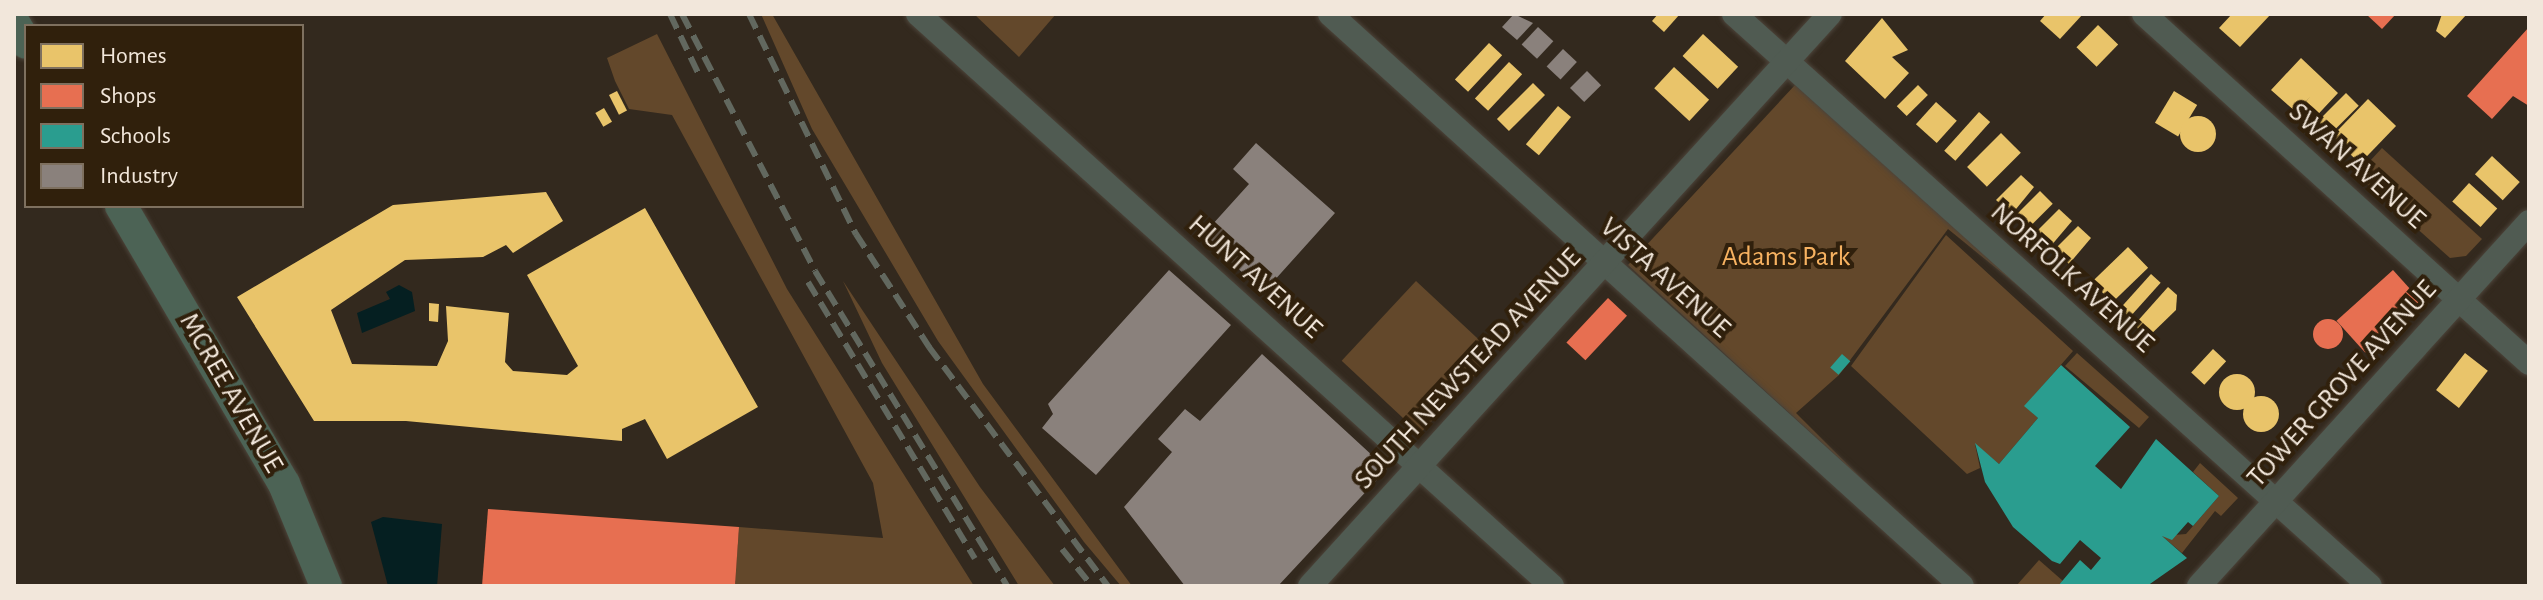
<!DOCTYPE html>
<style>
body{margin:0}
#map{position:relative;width:2543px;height:600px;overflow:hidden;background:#33291e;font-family:"Alegreya Sans",sans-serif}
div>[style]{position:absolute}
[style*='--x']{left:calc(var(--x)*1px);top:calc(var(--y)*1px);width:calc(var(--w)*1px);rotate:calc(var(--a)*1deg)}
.green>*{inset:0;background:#63482b;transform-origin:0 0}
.water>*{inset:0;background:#051f21}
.homes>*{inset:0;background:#e9c46a;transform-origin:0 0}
.round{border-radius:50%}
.shops>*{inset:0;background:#e76f51;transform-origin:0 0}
.schools>*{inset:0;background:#2a9d8f;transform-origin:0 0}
.industry>*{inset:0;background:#8a817c;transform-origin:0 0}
.roads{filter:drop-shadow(0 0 2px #4c443a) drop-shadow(0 0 2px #4c443a)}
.minor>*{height:24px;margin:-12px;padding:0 12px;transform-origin:12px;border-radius:12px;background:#505b52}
.major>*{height:32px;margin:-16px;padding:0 16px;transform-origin:16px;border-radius:16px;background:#4c6355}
.rail>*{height:6px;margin-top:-3px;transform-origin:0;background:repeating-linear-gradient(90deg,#62685f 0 16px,transparent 0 24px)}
span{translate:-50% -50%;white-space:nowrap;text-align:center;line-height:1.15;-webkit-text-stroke:8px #30200c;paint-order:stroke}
.street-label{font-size:28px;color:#f2e7db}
.park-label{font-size:28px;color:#f7b261}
.frame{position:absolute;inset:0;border:16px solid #f2e7db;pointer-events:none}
.legend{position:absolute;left:24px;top:24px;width:280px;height:184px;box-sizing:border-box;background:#30200c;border:2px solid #7e705f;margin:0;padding:10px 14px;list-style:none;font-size:24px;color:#f2e7db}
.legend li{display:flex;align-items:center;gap:16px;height:40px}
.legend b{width:40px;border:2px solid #7e705f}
</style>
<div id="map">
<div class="green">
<div style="clip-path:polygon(761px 14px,772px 14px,983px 384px,1132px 586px,1121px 586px,1084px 542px,938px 341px,812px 129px)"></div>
<div style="clip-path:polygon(974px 14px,1056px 14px,1019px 57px)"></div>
<div style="clip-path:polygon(657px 34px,787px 289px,974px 586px,735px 586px,739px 527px,883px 538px,873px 483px,672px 115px,629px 109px,615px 81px,607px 58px)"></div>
<div style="clip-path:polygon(1795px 85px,2033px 298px,1948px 229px,1839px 375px,1796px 413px,1869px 486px,1628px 265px)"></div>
<div style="clip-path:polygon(2382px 148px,2482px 239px,2466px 256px,2450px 258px,2357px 175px)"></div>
<div style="clip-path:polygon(1946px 235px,2073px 351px,2025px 406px,2038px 418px,1999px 464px,1975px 444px,1980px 468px,1967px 474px,1851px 366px)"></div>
<div style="clip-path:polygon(843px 281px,980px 487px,1055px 586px,1019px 586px,882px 363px)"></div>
<div style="left:1416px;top:281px;width:107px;height:109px;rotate:43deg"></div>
<div style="clip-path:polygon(2077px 353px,2149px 417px,2139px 428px,2065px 366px)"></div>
<div style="clip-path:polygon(2200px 463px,2238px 498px,2221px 516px,2215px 511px,2182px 553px,2162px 536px,2186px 534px,2219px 496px,2193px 472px)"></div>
<div style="clip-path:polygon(2039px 560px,2063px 581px,2058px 586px,2016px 586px)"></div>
</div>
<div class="water">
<div style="clip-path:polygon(399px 285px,412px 292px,415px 311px,362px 333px,357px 313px,390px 299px,386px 292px)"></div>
<div style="clip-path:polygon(383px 517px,442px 524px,437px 586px,388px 586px,371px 522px)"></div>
</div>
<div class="homes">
<div style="clip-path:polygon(1658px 14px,1680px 14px,1664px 32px,1652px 21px)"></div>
<div style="clip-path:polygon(2046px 14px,2083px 14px,2060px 39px,2040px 21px)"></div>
<div style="clip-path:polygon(2232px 14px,2271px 14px,2240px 47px,2219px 28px)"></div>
<div style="clip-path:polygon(2442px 14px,2467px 14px,2445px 38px,2436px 31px)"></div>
<div style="clip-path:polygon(1882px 18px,1908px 50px,1892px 57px,1909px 73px,1885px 99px,1845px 61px)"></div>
<div style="left:2098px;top:25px;width:28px;height:31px;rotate:44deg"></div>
<div style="left:1703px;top:34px;width:48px;height:30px;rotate:43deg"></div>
<div style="left:1489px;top:43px;width:18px;height:50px;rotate:43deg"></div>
<div style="clip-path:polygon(2301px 58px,2338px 93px,2309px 124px,2297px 112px,2310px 97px,2296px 112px,2271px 90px)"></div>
<div style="left:1509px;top:62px;width:18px;height:50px;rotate:43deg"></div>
<div style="left:1674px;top:67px;width:48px;height:29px;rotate:43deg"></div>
<div style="left:1533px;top:83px;width:17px;height:51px;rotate:45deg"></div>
<div style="left:1918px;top:85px;width:14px;height:30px;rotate:45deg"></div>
<div style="left:617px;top:91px;width:22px;height:9px;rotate:63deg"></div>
<div style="left:2174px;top:91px;width:27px;height:37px;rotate:31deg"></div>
<div style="left:2346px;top:93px;width:18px;height:42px;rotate:45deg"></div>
<div style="left:2368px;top:99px;width:39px;height:52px;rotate:44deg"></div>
<div style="left:1936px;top:102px;width:28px;height:30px;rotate:42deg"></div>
<div style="left:1558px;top:106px;width:17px;height:50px;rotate:40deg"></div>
<div style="left:604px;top:108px;width:16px;height:10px;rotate:60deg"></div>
<div style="left:1979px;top:112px;width:15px;height:52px;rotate:42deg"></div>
<div class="round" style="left:2180px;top:116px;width:36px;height:36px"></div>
<div style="left:2001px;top:133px;width:28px;height:48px;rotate:45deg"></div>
<div style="left:2492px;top:156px;width:38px;height:25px;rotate:43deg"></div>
<div style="clip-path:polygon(2021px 175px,2034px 187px,2012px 214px,1996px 200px)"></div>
<div style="left:2469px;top:183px;width:38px;height:25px;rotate:42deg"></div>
<div style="left:2040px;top:191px;width:18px;height:35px;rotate:45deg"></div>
<div style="clip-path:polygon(546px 192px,563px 221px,513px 253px,506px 245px,483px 257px,405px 260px,331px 310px,352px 364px,437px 366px,448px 341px,446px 306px,509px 313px,505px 362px,513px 371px,567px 375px,578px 366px,527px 275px,645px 208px,758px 407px,667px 459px,645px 419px,622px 429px,622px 441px,406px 421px,314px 421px,237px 297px,393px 205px)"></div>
<div style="clip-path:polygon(2059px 209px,2072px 221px,2050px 247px,2035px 233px)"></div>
<div style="clip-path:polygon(2078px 226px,2091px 238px,2069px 264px,2054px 250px)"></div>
<div style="left:2128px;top:247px;width:29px;height:50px;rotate:46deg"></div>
<div style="left:2151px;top:274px;width:13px;height:47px;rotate:42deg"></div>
<div style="clip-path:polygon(2168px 287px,2177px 295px,2176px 310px,2145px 340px,2135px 324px)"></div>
<div style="clip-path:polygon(429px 303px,439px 304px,438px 322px,429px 321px)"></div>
<div style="left:2213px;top:349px;width:18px;height:32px;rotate:43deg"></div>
<div style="left:2465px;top:353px;width:29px;height:47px;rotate:38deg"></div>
<div class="round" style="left:2219px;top:374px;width:36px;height:36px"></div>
<div class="round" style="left:2243px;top:396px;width:36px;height:36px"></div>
</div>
<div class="shops">
<div style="clip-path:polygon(2366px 14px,2396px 14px,2382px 29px)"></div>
<div style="clip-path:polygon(2529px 27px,2529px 106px,2513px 96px,2492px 119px,2467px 96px)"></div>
<div style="left:2393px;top:270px;width:43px;height:76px;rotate:48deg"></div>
<div style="left:1608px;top:298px;width:26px;height:61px;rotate:43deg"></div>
<div class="round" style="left:2313px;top:319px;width:30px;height:30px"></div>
<div style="clip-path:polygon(488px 509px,739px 527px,735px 586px,482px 586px)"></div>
</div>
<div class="schools">
<div style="left:1842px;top:354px;width:11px;height:18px;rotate:41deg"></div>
<div style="clip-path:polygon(2061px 365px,2130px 427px,2095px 466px,2121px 489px,2156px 439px,2219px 496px,2193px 526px,2188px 522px,2172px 540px,2162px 536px,2187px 558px,2147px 586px,2058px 586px,2080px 560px,2091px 570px,2101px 558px,2080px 540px,2060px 564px,2052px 561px,2013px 527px,1985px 482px,1975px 443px,1999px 464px,2038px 418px,2024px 406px)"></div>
</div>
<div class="industry">
<div style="clip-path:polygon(1514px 14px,1533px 23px,1517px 40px,1502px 27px)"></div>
<div style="left:1538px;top:27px;width:21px;height:24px;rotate:43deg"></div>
<div style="left:1563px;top:49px;width:19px;height:24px;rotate:43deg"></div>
<div style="left:1587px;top:71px;width:20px;height:24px;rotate:45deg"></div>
<div style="clip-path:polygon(1256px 143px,1335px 213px,1264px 292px,1202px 236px,1249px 184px,1233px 169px)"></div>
<div style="clip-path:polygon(1169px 270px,1231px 325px,1096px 475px,1042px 428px,1053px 414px,1048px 404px)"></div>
<div style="clip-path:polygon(1262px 354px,1387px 469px,1278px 586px,1185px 586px,1124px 507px,1172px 452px,1158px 439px,1185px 409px,1200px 421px)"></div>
</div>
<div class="roads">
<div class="minor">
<div style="--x:918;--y:14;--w:854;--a:42.06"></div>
<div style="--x:1330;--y:14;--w:852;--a:42.15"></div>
<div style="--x:1734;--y:14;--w:855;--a:41.97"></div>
<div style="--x:2144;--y:14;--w:520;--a:42.19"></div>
<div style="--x:1310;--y:586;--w:773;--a:-47.73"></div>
<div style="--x:2199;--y:586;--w:491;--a:-47.8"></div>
</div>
<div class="major">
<div style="--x:14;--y:23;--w:23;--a:59"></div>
<div style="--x:121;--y:206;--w:322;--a:59.6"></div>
<div style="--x:284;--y:484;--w:110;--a:67.6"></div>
</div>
</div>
<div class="rail">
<div style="--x:670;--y:14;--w:70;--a:64.5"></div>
<div style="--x:682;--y:14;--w:289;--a:62.6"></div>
<div style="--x:815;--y:271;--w:369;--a:58.6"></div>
<div style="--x:749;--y:14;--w:245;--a:64.1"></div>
<div style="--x:856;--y:234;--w:135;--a:57.1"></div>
<div style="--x:929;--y:347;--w:299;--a:53.2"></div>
<div style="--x:808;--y:282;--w:323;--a:58.9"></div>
<div style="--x:1062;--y:549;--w:48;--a:51"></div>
</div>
<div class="street-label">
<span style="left:2357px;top:166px;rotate:42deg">SWAN AVENUE</span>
<span style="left:1255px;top:277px;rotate:42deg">HUNT AVENUE</span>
<span style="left:1665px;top:278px;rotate:42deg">VISTA AVENUE</span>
<span style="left:2072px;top:278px;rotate:42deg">NORFOLK AVENUE</span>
<span style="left:1468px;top:369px;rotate:-47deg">SOUTH NEWSTEAD AVENUE</span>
<span style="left:2342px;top:384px;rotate:-48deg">TOWER GROVE AVENUE</span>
<span style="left:231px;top:393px;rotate:60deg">MCREE AVENUE</span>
</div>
<div class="park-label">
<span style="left:1786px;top:257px">Adams Park</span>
</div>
<div class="frame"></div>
<ul class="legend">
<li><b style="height:22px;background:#e9c46a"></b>Homes</li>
<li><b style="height:22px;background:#e76f51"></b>Shops</li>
<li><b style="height:22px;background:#2a9d8f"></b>Schools</li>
<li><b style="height:22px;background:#8a817c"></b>Industry</li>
</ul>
</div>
